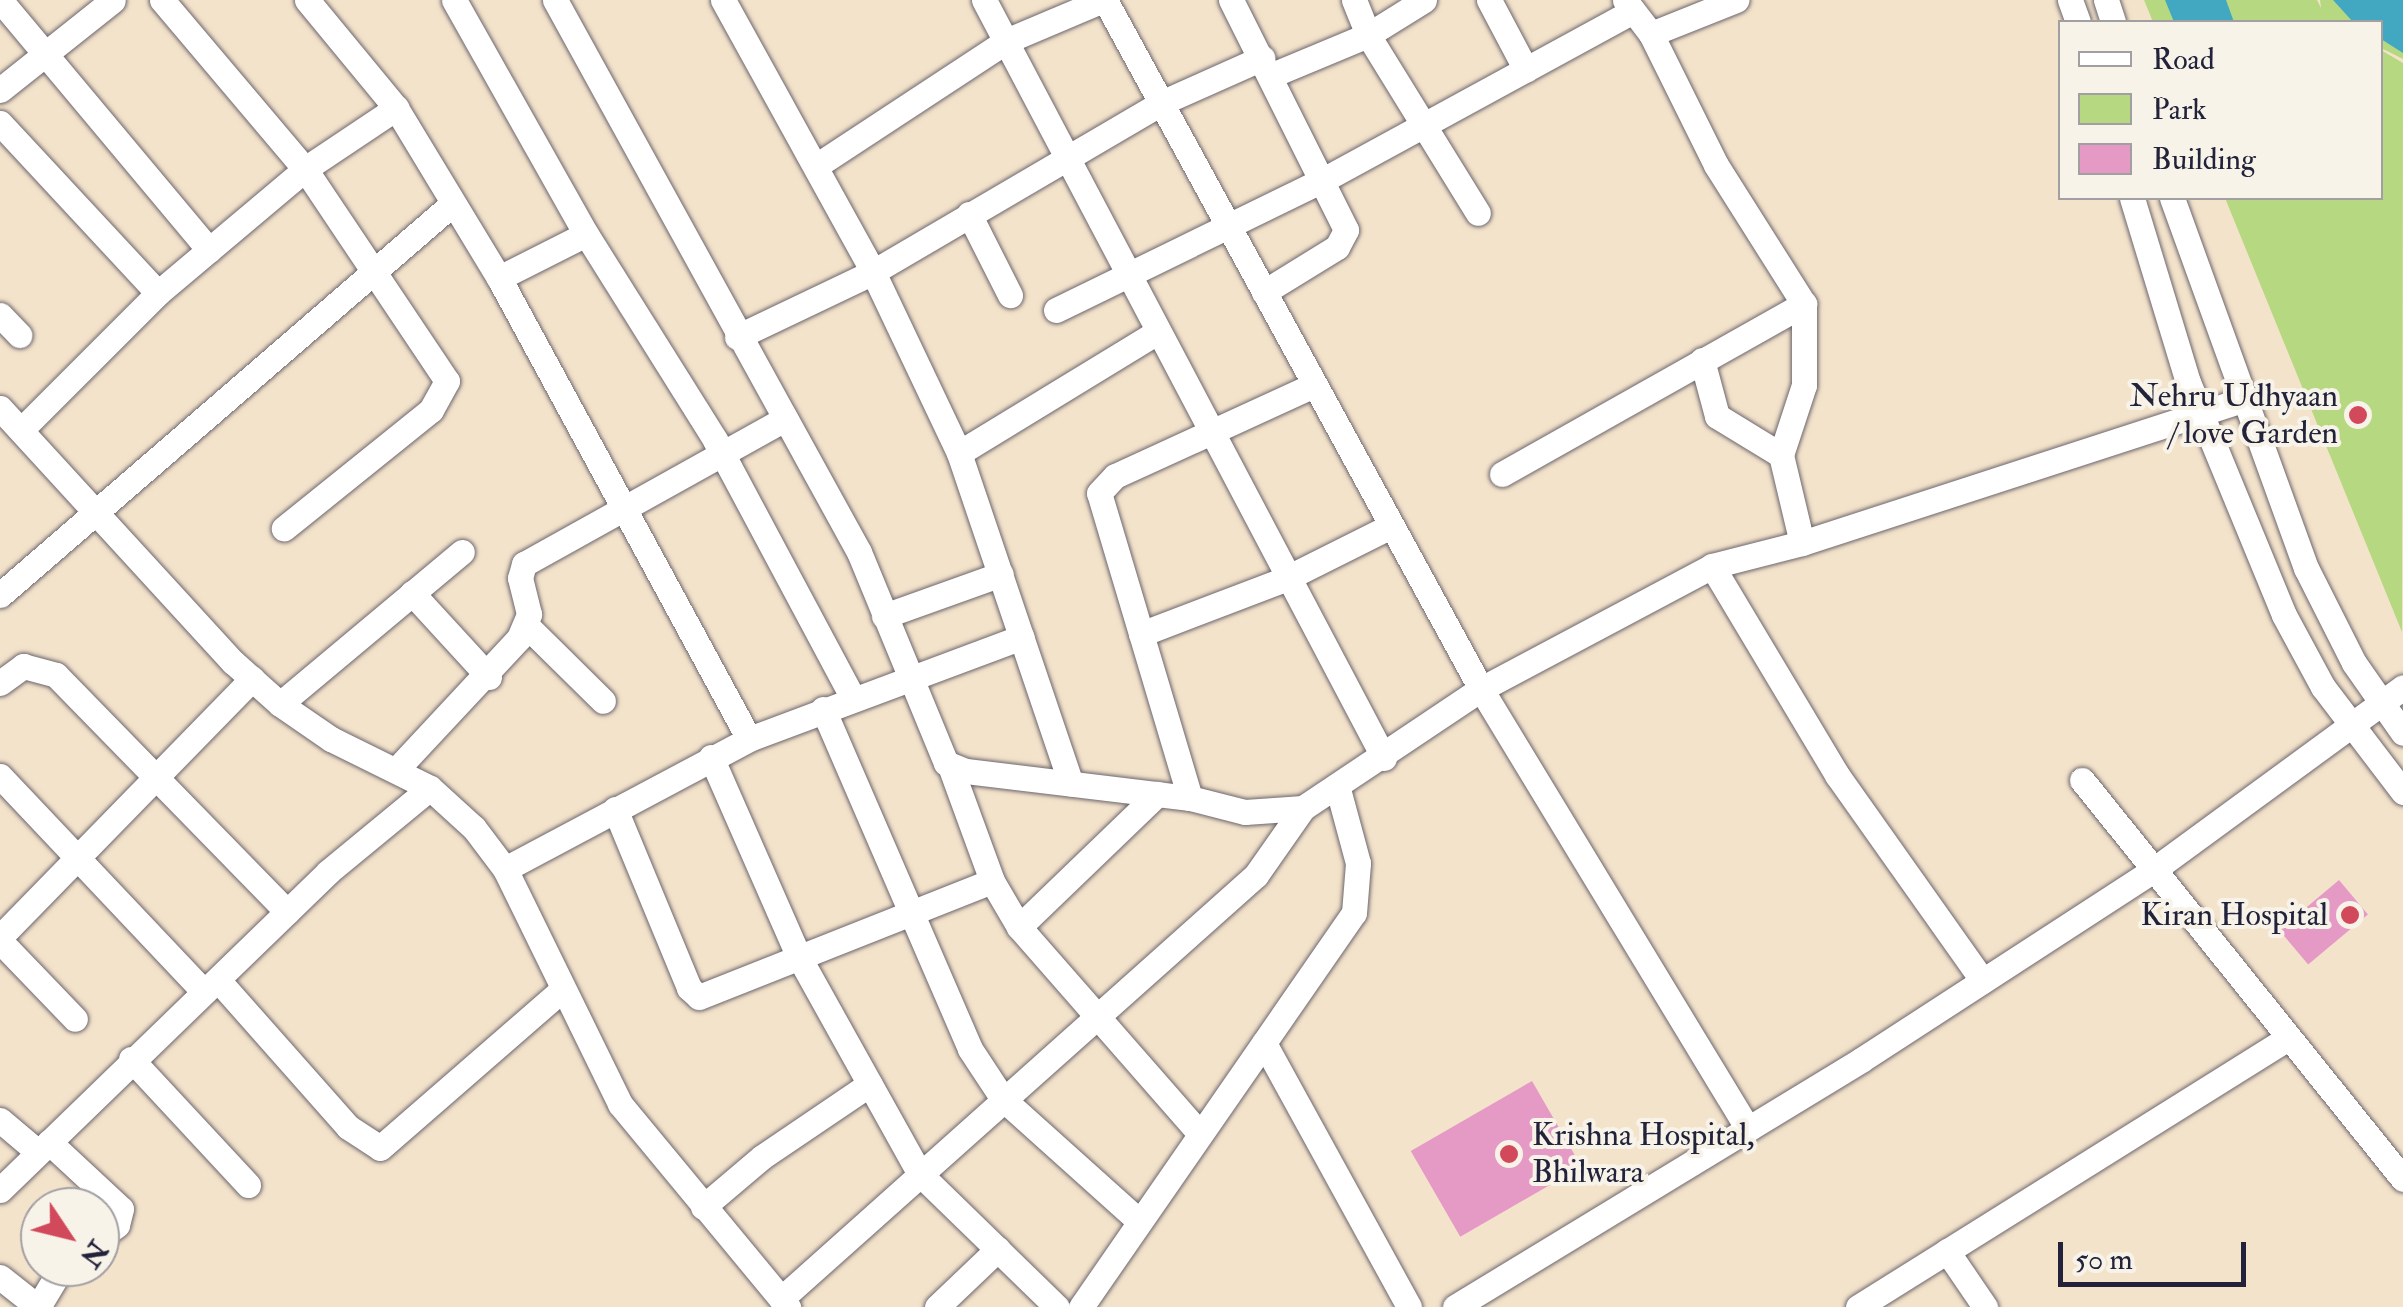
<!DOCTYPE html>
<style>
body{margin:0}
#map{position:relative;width:2403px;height:1307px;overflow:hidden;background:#f4e3cb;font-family:"IM FELL Double Pica",serif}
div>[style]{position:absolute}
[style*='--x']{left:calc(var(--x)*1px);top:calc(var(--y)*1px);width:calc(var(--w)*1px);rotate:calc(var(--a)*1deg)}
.green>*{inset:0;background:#b6d880}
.water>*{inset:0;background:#42a8c2}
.building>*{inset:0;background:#e59ac6;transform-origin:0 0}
.roads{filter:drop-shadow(0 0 2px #6c666d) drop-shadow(0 0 2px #6c666d)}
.minor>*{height:25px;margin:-12.5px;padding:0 12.5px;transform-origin:12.5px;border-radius:12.5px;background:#fff}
.dots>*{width:28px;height:28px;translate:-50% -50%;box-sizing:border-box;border:5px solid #f7f3e8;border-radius:50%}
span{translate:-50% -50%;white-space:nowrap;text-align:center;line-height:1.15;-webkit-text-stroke:8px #f7f3e8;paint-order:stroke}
.poi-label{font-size:32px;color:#22223b}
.right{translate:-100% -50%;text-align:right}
.left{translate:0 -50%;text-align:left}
.legend{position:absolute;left:2058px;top:20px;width:325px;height:180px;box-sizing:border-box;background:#f7f3e8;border:2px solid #a29fa3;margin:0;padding:12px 18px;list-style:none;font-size:30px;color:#22223b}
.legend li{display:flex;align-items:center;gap:20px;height:50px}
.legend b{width:50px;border:2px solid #a29fa3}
.north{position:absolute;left:20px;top:1187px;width:100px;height:100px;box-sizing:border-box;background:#f7f3e8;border:2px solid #a29fa3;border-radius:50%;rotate:125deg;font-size:28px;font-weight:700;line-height:40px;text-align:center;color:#22223b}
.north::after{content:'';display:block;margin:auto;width:35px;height:45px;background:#d1495b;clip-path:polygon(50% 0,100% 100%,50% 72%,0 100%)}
.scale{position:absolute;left:2058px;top:1242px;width:188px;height:45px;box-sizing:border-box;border:5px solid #22223b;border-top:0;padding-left:12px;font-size:30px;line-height:35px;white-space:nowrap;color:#22223b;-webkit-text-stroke:8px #f7f3e8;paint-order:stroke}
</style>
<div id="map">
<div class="green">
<div style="clip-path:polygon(2144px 0,2317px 0,2321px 8px,2320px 0,2403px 0,2403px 59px,2381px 48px,2380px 22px,2153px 22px)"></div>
<div style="clip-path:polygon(2381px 50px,2403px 63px,2402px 632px,2225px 198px,2380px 198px)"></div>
</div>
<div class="water">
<div style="clip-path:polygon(2165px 0,2226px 0,2234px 22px,2174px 22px)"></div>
<div style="clip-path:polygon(2333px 0,2403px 0,2403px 53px,2381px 39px,2380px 22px,2353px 22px)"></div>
</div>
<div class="building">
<div style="left:2339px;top:880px;width:45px;height:78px;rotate:50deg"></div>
<div style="left:1532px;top:1081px;width:99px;height:140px;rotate:60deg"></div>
</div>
<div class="roads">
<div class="minor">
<div style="--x:0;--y:0;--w:326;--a:50.1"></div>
<div style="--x:162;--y:0;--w:221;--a:49.8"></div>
<div style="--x:305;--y:169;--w:255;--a:56.2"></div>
<div style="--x:447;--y:381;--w:33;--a:119"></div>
<div style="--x:431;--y:410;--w:189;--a:141.2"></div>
<div style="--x:307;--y:0;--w:140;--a:50.5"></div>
<div style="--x:396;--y:108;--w:199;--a:58.8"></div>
<div style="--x:499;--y:278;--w:524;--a:61.53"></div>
<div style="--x:454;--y:0;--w:269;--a:60.6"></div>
<div style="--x:586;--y:234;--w:243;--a:57.9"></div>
<div style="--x:715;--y:440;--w:291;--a:61.9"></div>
<div style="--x:555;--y:0;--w:630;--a:61.16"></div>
<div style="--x:859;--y:552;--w:228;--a:67.6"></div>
<div style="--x:946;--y:763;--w:22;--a:22"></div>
<div style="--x:966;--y:771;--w:226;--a:6.9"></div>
<div style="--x:1190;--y:798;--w:57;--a:14.3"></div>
<div style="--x:1245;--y:812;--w:58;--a:-3.9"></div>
<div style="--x:1303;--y:808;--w:214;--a:-33.8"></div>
<div style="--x:1481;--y:689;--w:785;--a:-118.62"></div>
<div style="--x:723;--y:0;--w:311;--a:61.1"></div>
<div style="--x:873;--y:272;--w:200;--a:64.6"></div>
<div style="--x:959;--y:453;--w:349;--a:71.3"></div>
<div style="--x:984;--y:0;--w:857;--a:62.18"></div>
<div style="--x:1231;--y:0;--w:257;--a:63.4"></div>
<div style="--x:1346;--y:230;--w:19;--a:118"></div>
<div style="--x:1337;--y:247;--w:86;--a:148.3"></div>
<div style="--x:1354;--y:0;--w:38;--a:68"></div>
<div style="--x:1368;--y:35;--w:209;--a:58.3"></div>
<div style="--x:1489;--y:0;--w:79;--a:62.1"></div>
<div style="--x:1625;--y:0;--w:43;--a:52.6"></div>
<div style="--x:1651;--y:34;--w:146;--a:63.6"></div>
<div style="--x:1716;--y:165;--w:165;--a:57.7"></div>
<div style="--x:1804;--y:304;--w:81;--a:90"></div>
<div style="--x:1804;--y:385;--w:74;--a:108.2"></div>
<div style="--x:1781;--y:455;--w:90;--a:76.6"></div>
<div style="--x:2070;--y:0;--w:23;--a:70"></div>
<div style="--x:2106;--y:0;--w:23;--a:72"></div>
<div style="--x:1651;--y:34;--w:92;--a:-21.8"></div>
<div style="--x:1272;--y:75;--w:104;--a:-22.6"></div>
<div style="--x:1368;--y:35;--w:66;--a:-32"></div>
<div style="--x:0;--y:90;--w:144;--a:-38.5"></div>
<div style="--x:0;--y:123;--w:232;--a:47.1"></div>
<div style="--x:816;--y:166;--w:227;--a:-33.3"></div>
<div style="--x:1006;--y:41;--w:105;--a:-22.9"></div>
<div style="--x:2132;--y:198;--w:192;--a:73.1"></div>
<div style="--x:2188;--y:382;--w:252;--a:67.6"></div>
<div style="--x:2284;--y:615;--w:82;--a:61.6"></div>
<div style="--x:2323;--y:687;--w:132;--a:52.7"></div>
<div style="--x:2172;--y:198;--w:394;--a:70.1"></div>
<div style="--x:2306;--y:568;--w:106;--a:63.2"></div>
<div style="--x:2354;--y:663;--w:85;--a:55"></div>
<div style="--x:969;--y:214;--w:91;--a:63.2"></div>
<div style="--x:499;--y:278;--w:97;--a:-26.8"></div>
<div style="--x:1056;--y:310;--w:297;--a:-26"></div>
<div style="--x:1323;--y:180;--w:353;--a:-28.6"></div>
<div style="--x:0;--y:315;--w:28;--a:46"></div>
<div style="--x:737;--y:337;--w:151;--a:-25.5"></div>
<div style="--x:873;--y:272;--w:334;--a:-30.4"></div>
<div style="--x:1161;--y:103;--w:111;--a:-24"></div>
<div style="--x:1702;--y:360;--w:58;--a:75"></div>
<div style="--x:1717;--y:416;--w:75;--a:31.4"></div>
<div style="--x:0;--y:408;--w:345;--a:47.5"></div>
<div style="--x:233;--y:662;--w:63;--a:41.8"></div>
<div style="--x:280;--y:704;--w:62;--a:34.5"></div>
<div style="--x:331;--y:739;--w:110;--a:26.3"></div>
<div style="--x:430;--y:788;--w:59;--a:42.3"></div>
<div style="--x:474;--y:828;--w:51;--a:52.9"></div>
<div style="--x:505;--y:869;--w:262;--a:63.9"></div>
<div style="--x:620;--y:1104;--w:264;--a:50.4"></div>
<div style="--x:22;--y:429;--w:192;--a:-45"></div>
<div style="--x:158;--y:293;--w:192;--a:-40.1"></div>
<div style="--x:305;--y:169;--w:110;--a:-33.8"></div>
<div style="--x:959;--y:453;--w:232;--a:-31.4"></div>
<div style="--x:1502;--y:474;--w:347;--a:-29.4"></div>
<div style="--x:1712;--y:566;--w:244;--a:59.1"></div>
<div style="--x:1837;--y:775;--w:252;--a:54.7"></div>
<div style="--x:412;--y:593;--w:114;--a:47.5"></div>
<div style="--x:0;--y:595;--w:596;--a:-40.85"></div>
<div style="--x:884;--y:616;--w:124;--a:-19.7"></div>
<div style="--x:526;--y:625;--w:108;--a:44.6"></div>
<div style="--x:1141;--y:634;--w:154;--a:-20.9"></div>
<div style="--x:1285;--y:579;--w:119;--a:-26.6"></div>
<div style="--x:0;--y:683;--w:29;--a:-36"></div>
<div style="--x:23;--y:666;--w:34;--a:15"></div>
<div style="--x:56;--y:675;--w:331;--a:45.7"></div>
<div style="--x:280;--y:704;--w:237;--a:-39.9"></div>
<div style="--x:823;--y:709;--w:370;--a:66.6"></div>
<div style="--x:970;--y:1049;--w:60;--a:56.6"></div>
<div style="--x:1003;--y:1099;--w:183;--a:41.9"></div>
<div style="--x:711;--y:757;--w:219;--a:66.3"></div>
<div style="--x:799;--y:957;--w:248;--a:60.9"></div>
<div style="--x:920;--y:1174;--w:191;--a:44.2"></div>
<div style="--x:950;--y:766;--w:122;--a:69.9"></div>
<div style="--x:992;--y:881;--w:53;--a:59.6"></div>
<div style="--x:1019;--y:927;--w:275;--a:48.8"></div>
<div style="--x:396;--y:770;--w:180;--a:-47"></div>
<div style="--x:519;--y:638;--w:26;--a:-67"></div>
<div style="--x:529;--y:614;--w:37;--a:-104"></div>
<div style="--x:520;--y:578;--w:15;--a:-74"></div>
<div style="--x:524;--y:564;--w:299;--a:-29.1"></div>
<div style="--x:0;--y:776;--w:297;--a:46.6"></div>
<div style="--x:2082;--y:780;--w:512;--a:51.18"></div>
<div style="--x:1190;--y:798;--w:318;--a:-106.6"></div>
<div style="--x:1099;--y:493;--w:23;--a:-47"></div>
<div style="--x:1115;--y:476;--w:219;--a:-24.6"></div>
<div style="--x:615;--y:809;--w:194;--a:67.5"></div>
<div style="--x:689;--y:988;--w:13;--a:42"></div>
<div style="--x:699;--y:997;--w:315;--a:-21.6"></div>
<div style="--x:505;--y:869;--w:276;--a:-28"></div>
<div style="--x:749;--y:739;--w:291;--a:-20.5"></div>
<div style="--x:1019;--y:927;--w:192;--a:-43.9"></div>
<div style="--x:0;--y:937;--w:361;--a:-45.7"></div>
<div style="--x:0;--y:941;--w:108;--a:46.1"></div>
<div style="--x:218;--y:980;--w:196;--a:48.5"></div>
<div style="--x:348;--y:1127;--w:38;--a:33"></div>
<div style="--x:380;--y:1148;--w:241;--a:-41"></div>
<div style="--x:1264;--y:1043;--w:301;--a:61.2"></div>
<div style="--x:131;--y:1059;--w:172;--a:47.1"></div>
<div style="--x:0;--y:1120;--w:50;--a:40.1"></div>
<div style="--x:1748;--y:1129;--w:515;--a:-121.25"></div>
<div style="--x:1481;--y:689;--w:262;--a:-28"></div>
<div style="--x:1712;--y:566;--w:93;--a:-14.3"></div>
<div style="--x:1802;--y:543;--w:463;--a:-18"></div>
<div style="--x:49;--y:1142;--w:98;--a:42.9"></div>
<div style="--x:121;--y:1209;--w:16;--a:104"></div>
<div style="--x:117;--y:1225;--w:21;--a:143"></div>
<div style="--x:0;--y:1190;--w:457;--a:-44.1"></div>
<div style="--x:328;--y:872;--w:132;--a:-39.5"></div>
<div style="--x:703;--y:1207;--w:77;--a:-40.3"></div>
<div style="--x:762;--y:1157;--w:130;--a:-34.1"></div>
<div style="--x:1947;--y:1251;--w:68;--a:55.8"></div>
<div style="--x:0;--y:1277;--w:48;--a:38.3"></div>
<div style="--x:781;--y:1299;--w:637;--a:-41.75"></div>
<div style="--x:1256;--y:875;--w:82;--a:-55"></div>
<div style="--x:38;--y:1307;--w:47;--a:-59"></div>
<div style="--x:937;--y:1307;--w:84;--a:-43.6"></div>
<div style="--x:1081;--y:1307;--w:479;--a:-55.3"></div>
<div style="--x:1354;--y:913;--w:50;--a:-85.4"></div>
<div style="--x:1358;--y:863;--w:77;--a:-105.1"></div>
<div style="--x:1455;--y:1307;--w:475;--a:-31.3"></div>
<div style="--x:1861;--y:1060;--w:347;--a:-33"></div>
<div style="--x:2152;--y:871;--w:311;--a:-36.2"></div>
<div style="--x:1858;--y:1307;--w:507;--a:-32.03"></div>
</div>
</div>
<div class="dots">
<div style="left:2358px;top:415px;background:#d1495b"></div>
<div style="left:2350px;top:915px;background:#d1495b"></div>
<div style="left:1509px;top:1154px;background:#d1495b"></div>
</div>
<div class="poi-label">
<span class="right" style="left:2338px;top:415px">Nehru Udhyaan<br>/ love Garden</span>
<span class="right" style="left:2328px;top:915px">Kiran Hospital</span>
<span class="left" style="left:1532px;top:1154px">Krishna Hospital,<br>Bhilwara</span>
</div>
<ul class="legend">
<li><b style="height:12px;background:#fff"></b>Road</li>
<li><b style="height:28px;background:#b6d880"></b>Park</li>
<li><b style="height:28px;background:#e59ac6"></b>Building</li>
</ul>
<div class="north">N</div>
<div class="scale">50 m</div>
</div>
